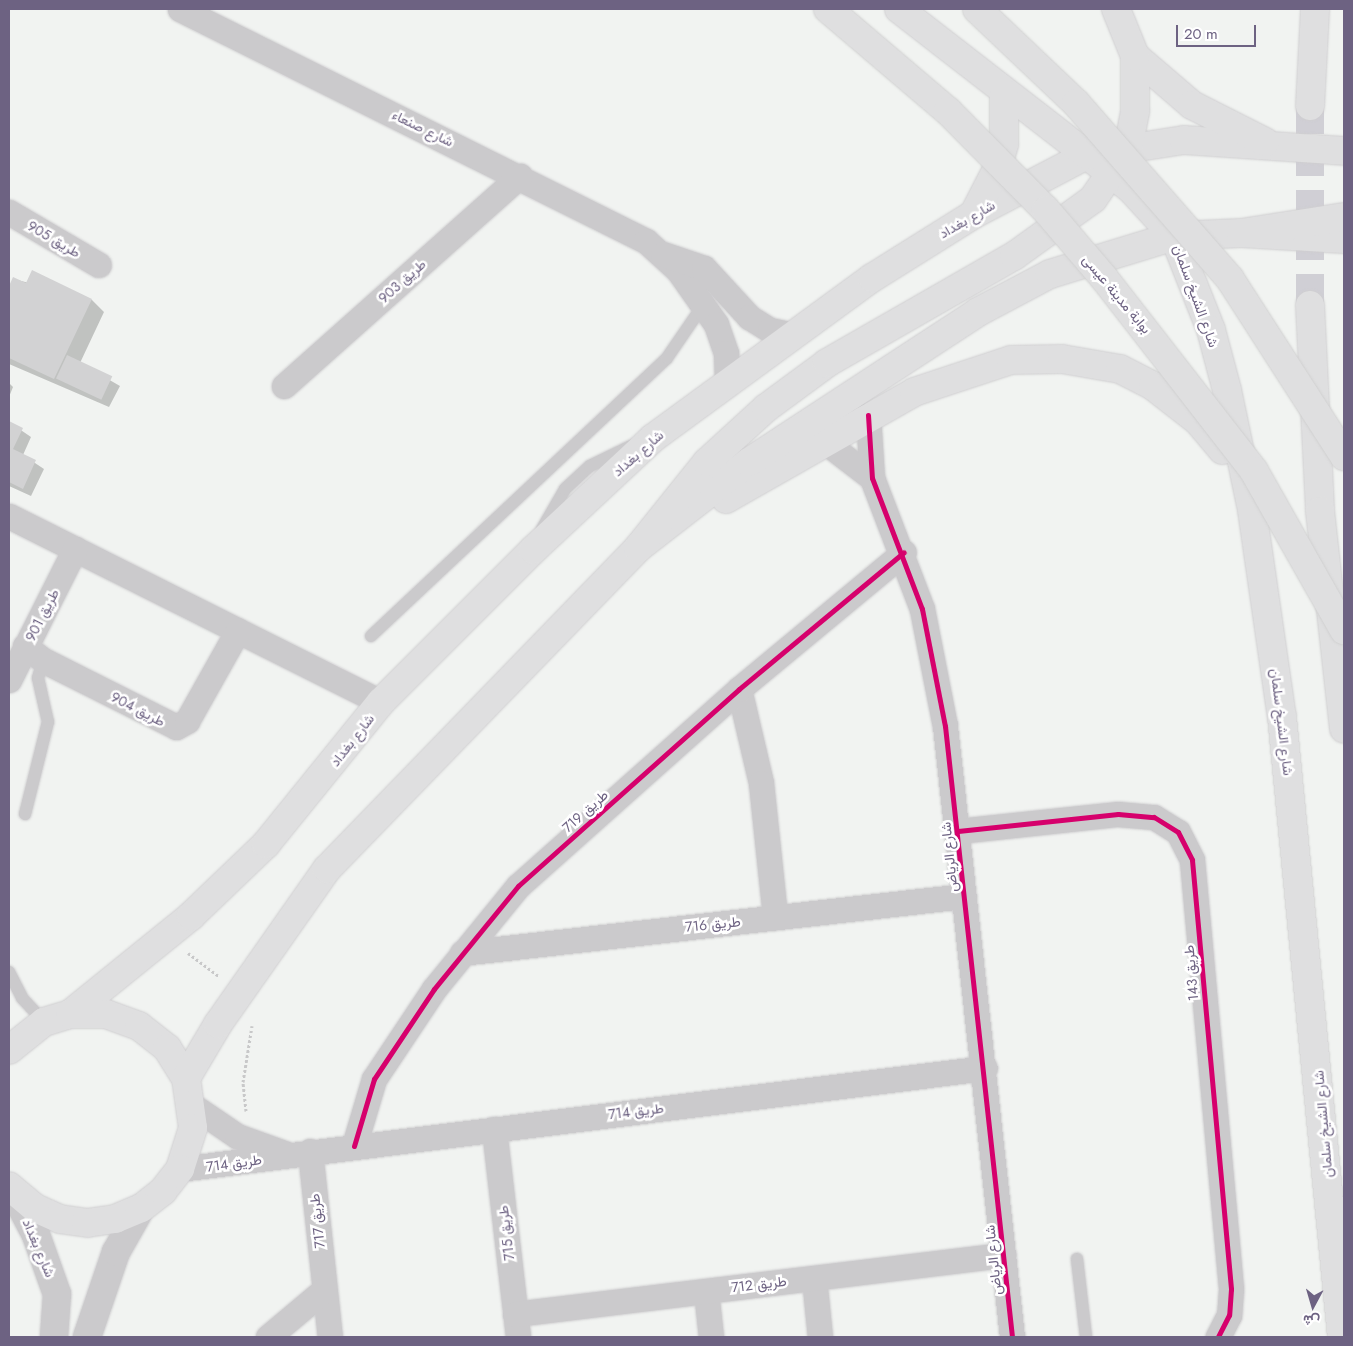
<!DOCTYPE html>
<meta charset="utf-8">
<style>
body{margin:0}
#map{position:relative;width:1353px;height:1346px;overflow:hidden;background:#f1f3f1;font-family:Jost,Vazirmatn,sans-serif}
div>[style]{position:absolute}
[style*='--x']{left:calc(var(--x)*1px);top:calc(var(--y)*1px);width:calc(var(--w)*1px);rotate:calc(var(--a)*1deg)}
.shadow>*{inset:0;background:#0003}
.building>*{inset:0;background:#d2d2d3;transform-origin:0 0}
.primary-tunnel>*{height:28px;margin-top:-14px;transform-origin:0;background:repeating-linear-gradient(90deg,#d0cfd5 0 28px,transparent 0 42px)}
.path>*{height:3px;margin-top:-1.5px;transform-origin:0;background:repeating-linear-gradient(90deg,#c8c8c9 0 2.5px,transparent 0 5px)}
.roads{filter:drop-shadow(0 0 1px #cfced0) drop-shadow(0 0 1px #cfced0)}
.service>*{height:12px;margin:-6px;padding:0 6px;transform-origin:6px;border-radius:6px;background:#cbcacc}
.minor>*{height:25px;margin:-12.5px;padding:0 12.5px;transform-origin:12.5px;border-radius:12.5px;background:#cbcacc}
.tertiary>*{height:28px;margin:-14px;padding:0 14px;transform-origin:14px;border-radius:14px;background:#cbcacc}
.secondary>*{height:28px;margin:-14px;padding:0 14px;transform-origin:14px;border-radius:14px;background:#dfdfe0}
.primary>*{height:28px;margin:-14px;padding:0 14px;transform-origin:14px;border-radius:14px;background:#dfdfe0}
.bridges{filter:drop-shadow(0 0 1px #d0d0d0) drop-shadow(0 0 1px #d0d0d0)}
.primary-bridge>*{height:28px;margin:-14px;padding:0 14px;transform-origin:14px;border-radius:14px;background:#dfdfe0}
.cycleway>*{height:5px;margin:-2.5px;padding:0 2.5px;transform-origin:2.5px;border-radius:2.5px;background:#d6006c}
span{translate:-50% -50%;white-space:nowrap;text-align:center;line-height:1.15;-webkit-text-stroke:5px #fff;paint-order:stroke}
.street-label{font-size:14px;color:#6d6282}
.frame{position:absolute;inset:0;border:10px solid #6d6282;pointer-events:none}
.north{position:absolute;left:1288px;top:1281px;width:50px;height:50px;-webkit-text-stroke:4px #fff;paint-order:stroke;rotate:186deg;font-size:14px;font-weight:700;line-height:20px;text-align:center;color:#6d6282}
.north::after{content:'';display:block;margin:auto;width:18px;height:22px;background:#6d6282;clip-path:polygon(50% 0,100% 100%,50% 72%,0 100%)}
.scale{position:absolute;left:1176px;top:25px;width:80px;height:22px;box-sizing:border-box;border:2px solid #6d6282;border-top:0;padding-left:6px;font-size:15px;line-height:18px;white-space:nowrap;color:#6d6282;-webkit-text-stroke:4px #fff;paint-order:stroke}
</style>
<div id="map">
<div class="shadow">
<div style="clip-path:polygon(14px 279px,92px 300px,104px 312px,80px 363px,120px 386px,109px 407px,9px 364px,9px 289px)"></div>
<div style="clip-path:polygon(9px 383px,13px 387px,9px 397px)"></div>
<div style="clip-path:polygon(9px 422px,31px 437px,23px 455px,44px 469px,31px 496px,9px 486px)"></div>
</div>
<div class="building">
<div style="clip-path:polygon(32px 270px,92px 299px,54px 379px,9px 358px,9px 286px,13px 277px,26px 283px)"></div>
<div style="left:67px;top:355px;width:50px;height:26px;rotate:25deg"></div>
<div style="clip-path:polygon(9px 421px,23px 428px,13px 449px,36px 460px,23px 489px,9px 482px)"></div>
</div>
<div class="primary-tunnel">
<div style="--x:1310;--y:106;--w:199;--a:90"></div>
</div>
<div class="path">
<div style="--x:188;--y:953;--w:38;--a:37"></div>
<div style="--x:246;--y:1111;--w:29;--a:-96"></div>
<div style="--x:243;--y:1082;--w:57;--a:-80.9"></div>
</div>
<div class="roads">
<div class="service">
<div style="--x:538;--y:536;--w:54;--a:-60.1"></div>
<div style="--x:565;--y:489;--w:34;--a:-43"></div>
<div style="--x:590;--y:466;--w:55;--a:-26.1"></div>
<div style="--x:371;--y:636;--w:406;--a:-43.2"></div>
<div style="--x:667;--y:358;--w:65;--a:-55.6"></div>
<div style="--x:25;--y:814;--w:95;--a:-76"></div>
<div style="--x:48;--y:722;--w:45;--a:-102.8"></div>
<div style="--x:38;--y:678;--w:19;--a:-74"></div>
<div style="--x:9;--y:972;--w:29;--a:63"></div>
<div style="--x:22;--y:998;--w:33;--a:47"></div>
<div style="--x:1077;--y:1259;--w:79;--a:83.4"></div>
</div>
<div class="minor">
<div style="--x:180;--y:9;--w:521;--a:26.47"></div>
<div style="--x:646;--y:241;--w:43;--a:42.2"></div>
<div style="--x:678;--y:270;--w:66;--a:54.9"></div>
<div style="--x:716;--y:324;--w:31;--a:71"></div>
<div style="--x:726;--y:353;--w:31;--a:88"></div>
<div style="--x:9;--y:212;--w:104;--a:30.5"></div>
<div style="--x:663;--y:254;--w:43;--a:18.9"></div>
<div style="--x:704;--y:268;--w:67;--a:47.4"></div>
<div style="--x:749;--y:317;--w:25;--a:32"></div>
<div style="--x:770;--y:330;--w:24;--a:12"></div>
<div style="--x:284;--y:386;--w:316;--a:-41.7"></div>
<div style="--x:868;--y:415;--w:63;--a:86.4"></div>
<div style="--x:872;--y:478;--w:140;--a:69.1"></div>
<div style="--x:922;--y:609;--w:119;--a:78.9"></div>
<div style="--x:945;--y:726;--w:615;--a:83.74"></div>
<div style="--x:824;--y:441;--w:61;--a:37.6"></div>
<div style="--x:9;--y:516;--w:416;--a:26.6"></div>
<div style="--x:25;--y:646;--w:23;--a:38"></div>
<div style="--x:43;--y:660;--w:149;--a:26.7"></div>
<div style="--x:176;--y:727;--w:13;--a:-29"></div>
<div style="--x:187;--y:721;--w:104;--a:-60.7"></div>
<div style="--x:9;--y:680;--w:147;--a:-63.3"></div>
<div style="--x:739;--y:689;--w:97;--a:76.8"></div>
<div style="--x:761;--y:783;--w:135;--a:84"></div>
<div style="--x:958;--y:831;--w:161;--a:-6.1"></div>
<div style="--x:1118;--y:814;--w:36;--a:5"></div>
<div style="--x:1154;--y:817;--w:28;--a:32"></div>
<div style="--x:1178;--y:832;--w:31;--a:63"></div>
<div style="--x:1192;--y:860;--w:431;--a:84.8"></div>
<div style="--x:1231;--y:1289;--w:26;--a:94"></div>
<div style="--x:1229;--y:1315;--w:25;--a:117"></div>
<div style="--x:462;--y:953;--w:505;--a:-6.48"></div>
<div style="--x:193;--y:1106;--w:53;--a:34.3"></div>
<div style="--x:237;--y:1136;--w:53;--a:19.8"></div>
<div style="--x:494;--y:1129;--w:209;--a:83.4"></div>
<div style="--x:354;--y:1146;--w:70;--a:-73.4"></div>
<div style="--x:374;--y:1079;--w:108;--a:-56.3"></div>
<div style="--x:434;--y:989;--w:133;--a:-50.8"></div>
<div style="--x:518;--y:886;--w:296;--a:-41.7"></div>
<div style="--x:739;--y:689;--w:214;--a:-39.7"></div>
<div style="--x:310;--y:1151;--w:187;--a:83.9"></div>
<div style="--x:180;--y:1169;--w:811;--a:-7.15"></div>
<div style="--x:814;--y:1278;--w:59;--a:84.2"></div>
<div style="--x:706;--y:1291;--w:46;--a:83.8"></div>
<div style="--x:515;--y:1314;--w:492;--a:-6.9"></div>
<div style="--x:268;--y:1337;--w:73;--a:-40"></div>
</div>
<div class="tertiary">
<div style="--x:13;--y:1191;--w:50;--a:62.4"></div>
<div style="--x:36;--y:1235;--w:63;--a:70.4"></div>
<div style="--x:57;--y:1294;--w:43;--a:94"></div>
<div style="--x:87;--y:1337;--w:90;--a:-71.2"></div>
<div style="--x:116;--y:1252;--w:51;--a:-60.4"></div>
</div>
<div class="secondary">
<div style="--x:1092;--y:159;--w:49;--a:37.6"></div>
<div style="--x:1131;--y:189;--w:64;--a:47.5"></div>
<div style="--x:1174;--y:236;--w:101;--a:68.5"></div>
<div style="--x:1211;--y:330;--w:62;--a:75.1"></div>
<div style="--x:1227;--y:390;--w:123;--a:78.2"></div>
<div style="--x:1252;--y:510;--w:209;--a:81.8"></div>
<div style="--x:1282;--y:717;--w:623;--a:84.47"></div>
<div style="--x:726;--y:499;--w:216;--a:-29.6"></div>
<div style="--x:914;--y:392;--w:102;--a:-18.3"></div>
<div style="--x:1011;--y:360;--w:51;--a:-1.1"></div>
<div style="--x:1062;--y:359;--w:59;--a:9.8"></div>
<div style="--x:1120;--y:369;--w:37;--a:27"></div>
<div style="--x:1153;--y:386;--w:57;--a:37.9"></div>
<div style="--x:1198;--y:421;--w:38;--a:50"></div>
<div style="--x:70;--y:1014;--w:156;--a:-39"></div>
<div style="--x:191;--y:916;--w:104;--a:-43.8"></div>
<div style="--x:266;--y:844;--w:183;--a:-51"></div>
<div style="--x:381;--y:702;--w:215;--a:-45"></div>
<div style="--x:533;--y:550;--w:164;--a:-43"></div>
<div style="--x:653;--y:438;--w:271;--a:-36.2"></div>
<div style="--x:872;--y:278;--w:120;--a:-32.1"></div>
<div style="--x:974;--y:214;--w:127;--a:-27.6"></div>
<div style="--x:1087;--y:155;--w:98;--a:-8.8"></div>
<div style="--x:1184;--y:140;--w:160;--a:3.9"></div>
<div style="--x:9;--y:1050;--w:45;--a:-38.7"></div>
<div style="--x:44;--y:1022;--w:27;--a:-17"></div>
<div style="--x:70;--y:1014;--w:36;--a:0"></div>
<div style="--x:106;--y:1014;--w:35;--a:20"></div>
<div style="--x:139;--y:1026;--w:36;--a:38"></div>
<div style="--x:167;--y:1048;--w:36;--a:58"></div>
<div style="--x:186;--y:1078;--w:50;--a:82"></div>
<div style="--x:193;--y:1128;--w:43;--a:107.6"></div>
<div style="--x:180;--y:1169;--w:28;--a:128"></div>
<div style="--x:163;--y:1191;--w:28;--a:142"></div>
<div style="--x:141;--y:1208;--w:28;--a:157"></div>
<div style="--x:115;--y:1219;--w:27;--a:172"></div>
<div style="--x:88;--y:1223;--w:28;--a:-172"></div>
<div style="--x:60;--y:1219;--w:27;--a:-156"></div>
<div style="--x:35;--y:1208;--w:34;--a:-140"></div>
<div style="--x:186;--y:1078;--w:63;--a:-59.3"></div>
<div style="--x:218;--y:1024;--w:189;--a:-54.9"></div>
<div style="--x:327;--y:869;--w:447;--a:-45.9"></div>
<div style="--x:638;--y:548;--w:140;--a:-37.8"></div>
<div style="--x:749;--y:462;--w:274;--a:-33.2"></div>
<div style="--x:978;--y:312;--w:81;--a:-27.8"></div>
<div style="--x:1050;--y:274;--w:130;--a:-17"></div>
<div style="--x:1174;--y:236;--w:67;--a:-2.6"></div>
<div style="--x:1241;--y:233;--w:103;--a:3.3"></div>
</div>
<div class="primary">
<div style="--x:899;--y:9;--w:238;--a:37.8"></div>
<div style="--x:1135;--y:56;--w:75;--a:40.7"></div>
<div style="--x:1192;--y:105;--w:82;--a:26.9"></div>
<div style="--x:1310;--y:106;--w:97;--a:-87"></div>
<div style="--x:974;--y:214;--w:51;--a:-62.9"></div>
<div style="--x:997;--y:169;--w:26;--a:-74"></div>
<div style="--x:1004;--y:144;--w:51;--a:-90"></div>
<div style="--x:1241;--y:233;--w:104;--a:-8.8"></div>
<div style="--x:1310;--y:305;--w:206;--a:87.2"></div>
<div style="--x:1320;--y:511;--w:219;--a:83.7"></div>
<div style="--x:638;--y:548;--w:110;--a:-51.3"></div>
<div style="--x:707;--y:462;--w:80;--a:-42.5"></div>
<div style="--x:766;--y:408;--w:76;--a:-36.4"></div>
<div style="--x:827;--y:363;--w:215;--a:-29.8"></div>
<div style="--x:1014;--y:256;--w:97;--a:-35.8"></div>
<div style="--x:1093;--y:199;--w:62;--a:-55.5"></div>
<div style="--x:1128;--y:148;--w:38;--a:-79"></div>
<div style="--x:1135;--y:111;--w:55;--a:-90"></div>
<div style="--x:1135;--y:56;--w:51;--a:-112"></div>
</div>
</div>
<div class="bridges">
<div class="primary-bridge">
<div style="--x:828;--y:9;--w:157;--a:40.4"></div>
<div style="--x:948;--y:111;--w:139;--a:45.3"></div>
<div style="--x:1046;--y:210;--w:89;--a:49.5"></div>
<div style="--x:1104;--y:278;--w:244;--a:52.1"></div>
<div style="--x:1254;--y:471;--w:183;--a:60.5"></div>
<div style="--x:977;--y:9;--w:137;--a:43.5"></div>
<div style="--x:1076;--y:103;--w:234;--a:48.8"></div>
<div style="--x:1230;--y:279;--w:211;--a:57.2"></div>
</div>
</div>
<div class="cycleway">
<div style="--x:868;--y:415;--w:63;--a:86.4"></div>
<div style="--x:872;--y:478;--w:140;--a:69.1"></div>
<div style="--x:922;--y:609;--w:119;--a:78.9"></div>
<div style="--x:945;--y:726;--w:615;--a:83.74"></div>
<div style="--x:958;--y:831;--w:161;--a:-6.1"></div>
<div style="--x:1118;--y:814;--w:36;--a:5"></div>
<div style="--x:1154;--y:817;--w:28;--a:32"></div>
<div style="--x:1178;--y:832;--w:31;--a:63"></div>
<div style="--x:1192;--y:860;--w:431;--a:84.8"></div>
<div style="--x:1231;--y:1289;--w:26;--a:94"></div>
<div style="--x:1229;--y:1315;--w:25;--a:117"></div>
<div style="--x:354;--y:1146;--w:70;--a:-73.4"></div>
<div style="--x:374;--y:1079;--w:108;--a:-56.3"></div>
<div style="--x:434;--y:989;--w:133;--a:-50.8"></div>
<div style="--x:518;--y:886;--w:296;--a:-41.7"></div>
<div style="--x:739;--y:689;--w:214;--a:-39.7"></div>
</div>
<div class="street-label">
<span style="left:423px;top:128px;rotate:26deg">شارع صنعاء</span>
<span style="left:967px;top:219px;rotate:-30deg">شارع بغداد</span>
<span style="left:54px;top:239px;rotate:30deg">طريق 905</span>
<span style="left:402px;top:281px;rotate:-42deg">طريق 903</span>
<span style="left:1117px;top:294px;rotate:50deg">بوابة مدينة عيسى</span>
<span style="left:1196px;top:296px;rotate:70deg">شارع الشيخ سلمان</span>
<span style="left:638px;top:453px;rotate:-41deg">شارع بغداد</span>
<span style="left:42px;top:615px;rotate:-63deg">طريق 901</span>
<span style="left:138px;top:709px;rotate:27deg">طريق 904</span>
<span style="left:1282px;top:722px;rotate:83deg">شارع الشيخ سلمان</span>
<span style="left:352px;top:740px;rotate:-52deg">شارع بغداد</span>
<span style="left:585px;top:811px;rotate:-42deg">طريق 719</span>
<span style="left:949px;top:857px;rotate:-96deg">شارع الرياض</span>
<span style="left:713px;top:924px;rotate:-6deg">طريق 716</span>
<span style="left:1191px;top:973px;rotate:-95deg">طريق 143</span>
<span style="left:636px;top:1111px;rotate:-7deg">طريق 714</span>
<span style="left:1323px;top:1124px;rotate:-95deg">شارع الشيخ سلمان</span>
<span style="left:234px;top:1163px;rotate:-8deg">طريق 714</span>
<span style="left:317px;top:1221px;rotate:-96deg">طريق 717</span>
<span style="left:506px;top:1233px;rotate:-97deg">طريق 715</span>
<span style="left:39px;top:1248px;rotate:67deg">شارع بغداد</span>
<span style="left:993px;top:1260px;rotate:-96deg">شارع الرياض</span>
<span style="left:759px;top:1284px;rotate:-7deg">طريق 712</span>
</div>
<div class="frame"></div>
<div class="north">ش</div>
<div class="scale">20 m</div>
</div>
